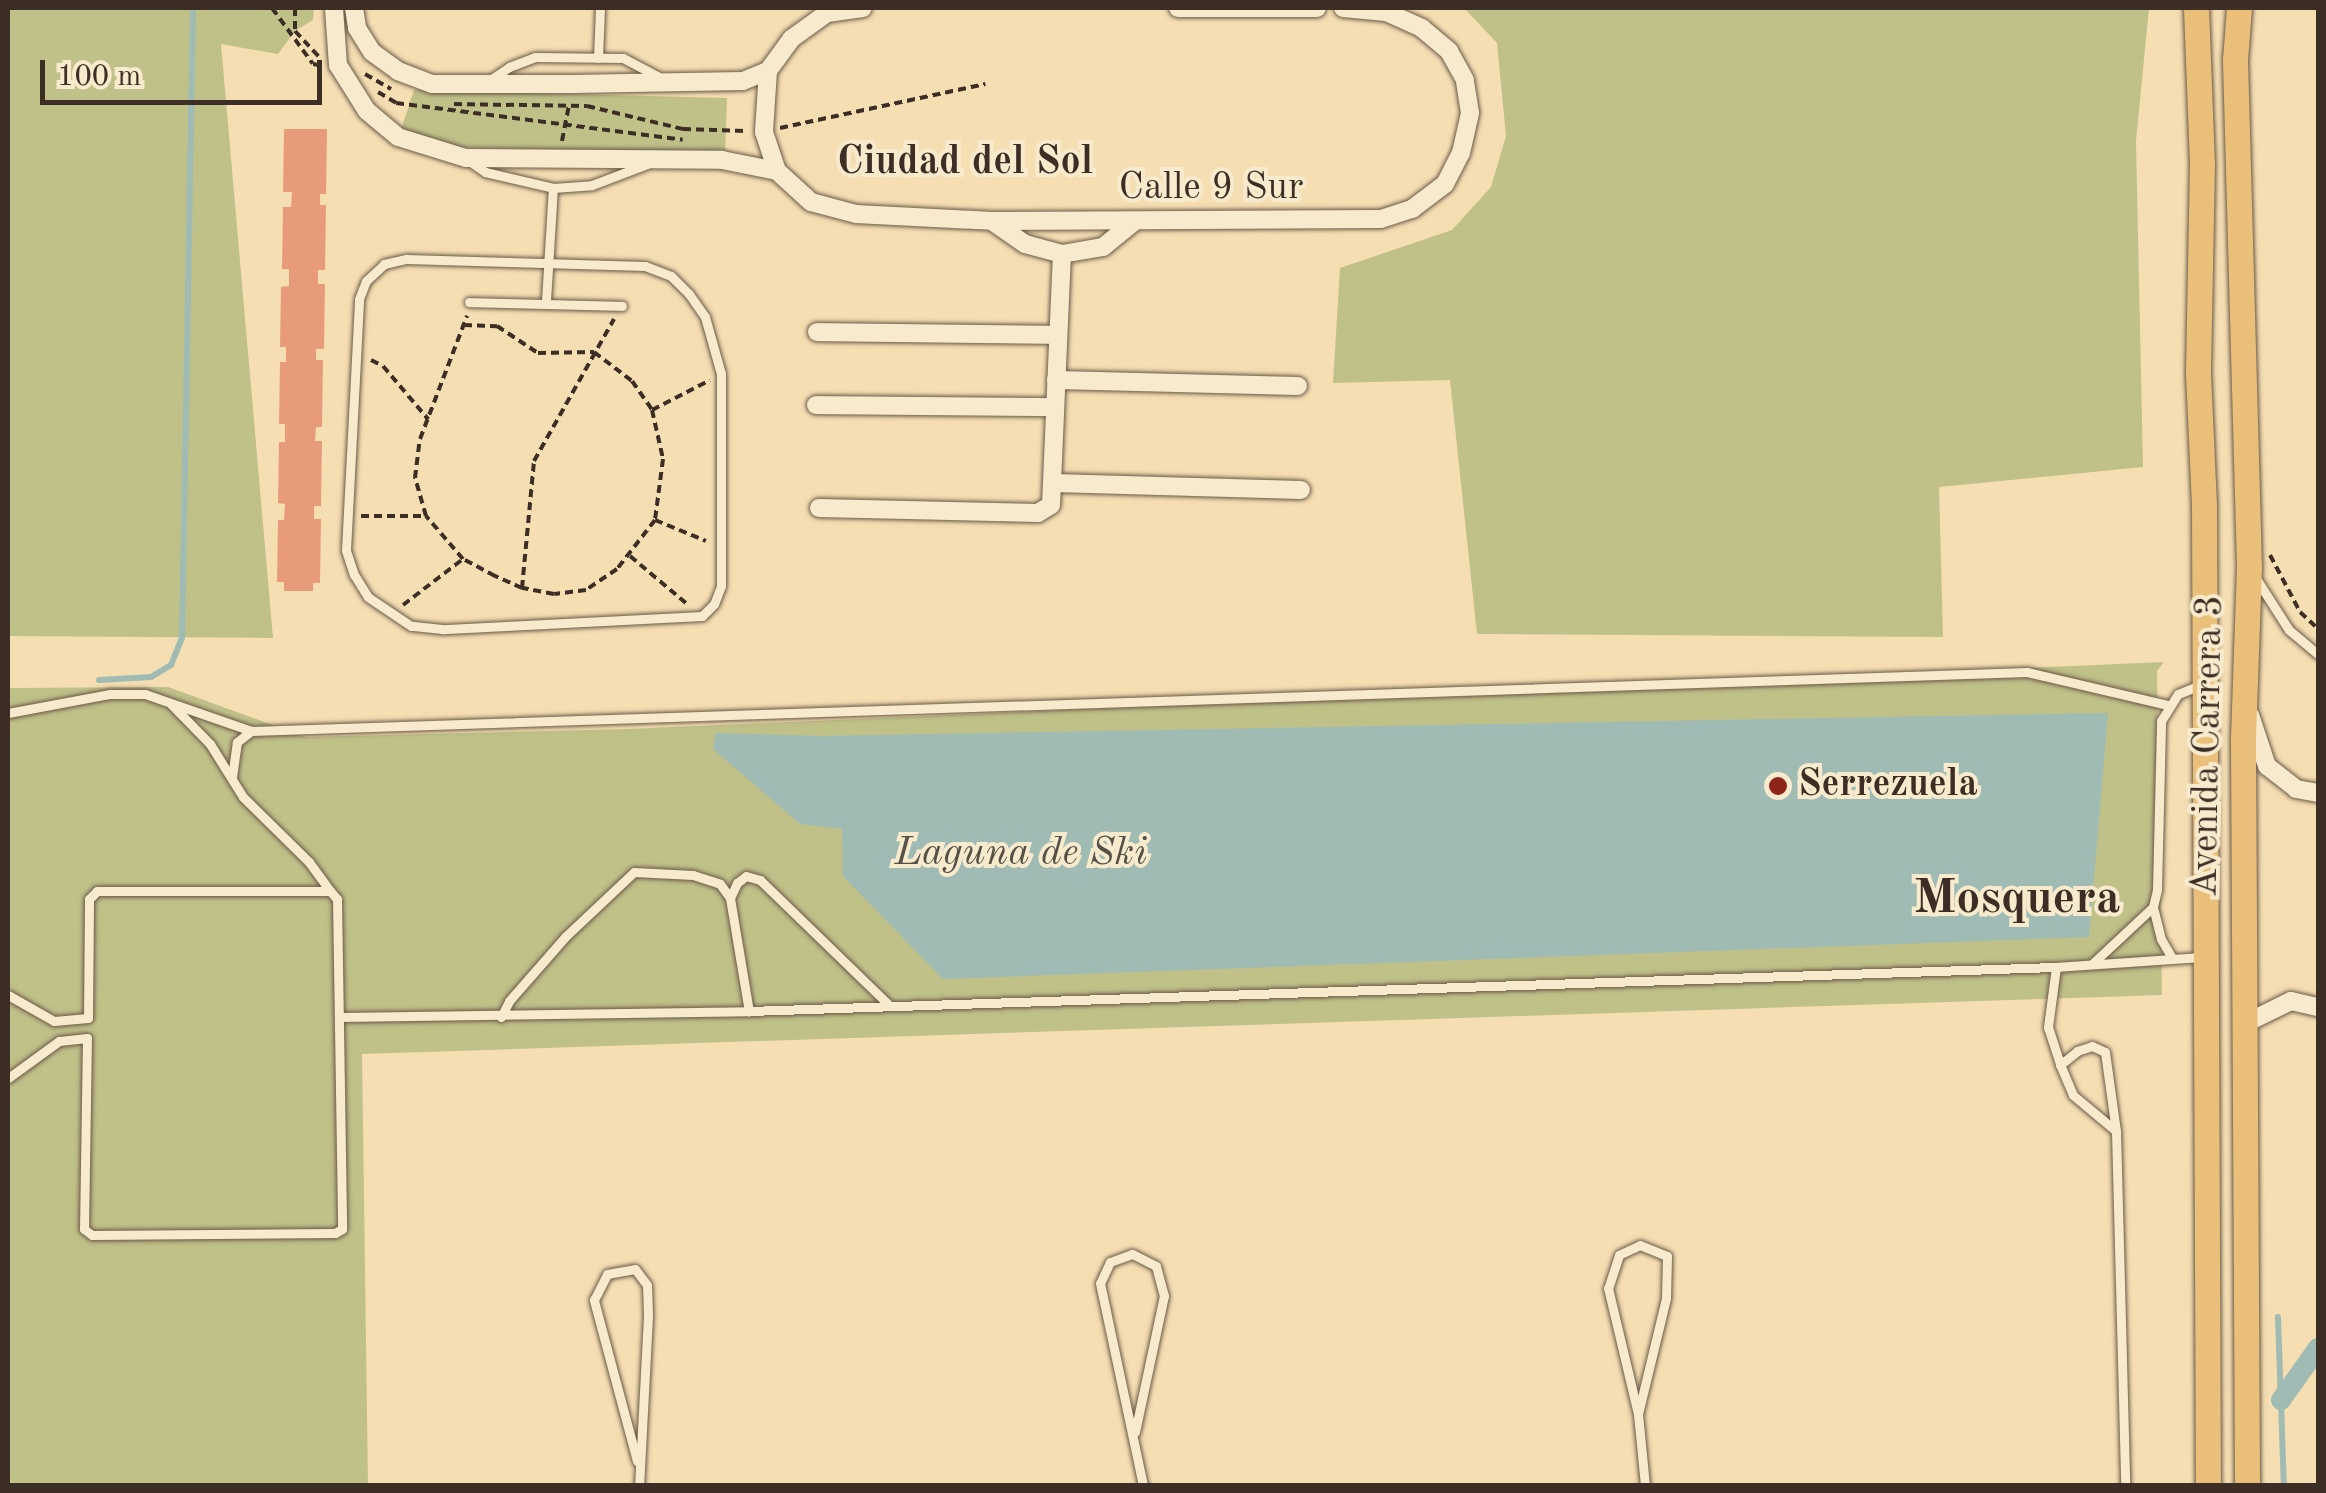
<!DOCTYPE html>
<style>
body{margin:0}
#map{position:relative;width:2326px;height:1493px;overflow:hidden;background:#f5deb2;font-family:"Old Standard TT",serif}
div>[style]{position:absolute}
[style*='--x']{left:calc(var(--x)*1px);top:calc(var(--y)*1px);width:calc(var(--w)*1px);rotate:calc(var(--a)*1deg)}
.green>*{inset:0;background:#c0c089}
.water>*{inset:0;background:#9fbbb4}
.stream>*{height:6px;margin:-3px;padding:0 3px;transform-origin:3px;border-radius:3px;background:#9fbbb4}
.canal>*{height:20px;margin:-10px;padding:0 10px;transform-origin:10px;border-radius:10px;background:#9fbbb4}
.building>*{inset:0;background:#e79b7a}
.path>*{height:4px;margin-top:-2px;transform-origin:0;background:repeating-linear-gradient(90deg,#3c2e24 0 8px,transparent 0 13px)}
.roads{filter:drop-shadow(0 0 2px #6a5a48) drop-shadow(0 0 2px #6a5a48)}
.service>*{height:9px;margin:-4.5px;padding:0 4.5px;transform-origin:4.5px;border-radius:4.5px;background:#f8eacd}
.minor>*{height:18px;margin:-9px;padding:0 9px;transform-origin:9px;border-radius:9px;background:#f8eacd}
.primary>*{height:25px;margin:-12.5px;padding:0 12.5px;transform-origin:12.5px;border-radius:12.5px;background:#eabf79}
.dots>*{width:28px;height:28px;translate:-50% -50%;box-sizing:border-box;border:5px solid #f8eacd;border-radius:50%}
span{translate:-50% -50%;white-space:nowrap;text-align:center;line-height:1.15;-webkit-text-stroke:8px #f8eacd;paint-order:stroke}
.street-label{font-size:38px;color:#3c2e24}
.poi-label{font-size:38px;color:#3c2e24;font-weight:700}
.left{translate:0 -50%;text-align:left}
.neighbourhood-label{font-size:40px;color:#3c2e24;font-weight:700}
.water-label{font-size:40px;color:#555148;font-style:italic}
.district-label{font-size:48px;color:#3c2e24;font-weight:700}
.frame{position:absolute;inset:0;border:10px solid #3c2e24;pointer-events:none}
.scale{position:absolute;left:40px;top:60px;width:282px;height:45px;box-sizing:border-box;border:5px solid #3c2e24;border-top:0;padding-left:12px;font-size:30px;line-height:35px;white-space:nowrap;color:#3c2e24;-webkit-text-stroke:8px #f8eacd;paint-order:stroke}
</style>
<div id="map">
<div class="green">
<div style="clip-path:polygon(8px 8px,314px 8px,313px 20px,295px 31px,278px 54px,221px 44px,273px 638px,8px 636px)"></div>
<div style="clip-path:polygon(1464px 8px,2149px 8px,2136px 141px,2143px 467px,1939px 487px,1943px 637px,1477px 634px,1450px 380px,1333px 383px,1340px 268px,1452px 230px,1491px 187px,1506px 136px,1497px 43px)"></div>
<div style="clip-path:polygon(414px 90px,727px 98px,725px 154px,440px 147px,400px 133px)"></div>
<div style="clip-path:polygon(2164px 662px,2157px 671px,2162px 995px,362px 1054px,368px 1485px,8px 1485px,8px 688px,168px 687px,306px 737px,628px 729px)"></div>
</div>
<div class="water">
<div style="clip-path:polygon(2108px 713px,2089px 937px,943px 979px,843px 876px,842px 829px,800px 824px,713px 749px,716px 733px,819px 736px)"></div>
</div>
<div class="stream">
<div style="--x:99;--y:680;--w:52;--a:-3.3"></div>
<div style="--x:151;--y:677;--w:23;--a:-31"></div>
<div style="--x:171;--y:665;--w:29;--a:-68"></div>
<div style="--x:182;--y:638;--w:630;--a:-89"></div>
<div style="--x:2278;--y:1317;--w:169;--a:88"></div>
</div>
<div class="canal">
<div style="--x:2281;--y:1400;--w:64;--a:-54.6"></div>
</div>
<div class="building">
<div style="clip-path:polygon(284px 129px,327px 129px,326px 194px,320px 194px,320px 205px,326px 205px,325px 270px,318px 270px,318px 284px,325px 284px,324px 349px,316px 349px,316px 360px,323px 360px,322px 427px,316px 427px,315px 441px,322px 441px,321px 506px,314px 506px,314px 519px,321px 519px,320px 583px,313px 583px,313px 591px,284px 591px,284px 582px,277px 582px,278px 520px,284px 520px,285px 504px,278px 503px,279px 442px,285px 442px,285px 424px,279px 424px,280px 362px,286px 362px,286px 347px,280px 347px,281px 287px,289px 286px,289px 269px,282px 269px,283px 207px,291px 207px,292px 192px,283px 192px)"></div>
</div>
<div class="path">
<div style="--x:272;--y:8;--w:69;--a:53.8"></div>
<div style="--x:313;--y:64;--w:10;--a:11"></div>
<div style="--x:295;--y:8;--w:23;--a:90"></div>
<div style="--x:295;--y:31;--w:35;--a:47"></div>
<div style="--x:365;--y:74;--w:30;--a:30"></div>
<div style="--x:378;--y:92;--w:21;--a:31"></div>
<div style="--x:396;--y:103;--w:289;--a:7.3"></div>
<div style="--x:454;--y:104;--w:133;--a:0.9"></div>
<div style="--x:587;--y:106;--w:99;--a:13.5"></div>
<div style="--x:683;--y:129;--w:63;--a:1.8"></div>
<div style="--x:780;--y:128;--w:210;--a:-12.1"></div>
<div style="--x:562;--y:141;--w:36;--a:-79"></div>
<div style="--x:464;--y:325;--w:33;--a:2"></div>
<div style="--x:497;--y:326;--w:49;--a:33.4"></div>
<div style="--x:538;--y:353;--w:56;--a:-1"></div>
<div style="--x:594;--y:352;--w:48;--a:37.3"></div>
<div style="--x:632;--y:381;--w:35;--a:55"></div>
<div style="--x:652;--y:410;--w:50;--a:77.3"></div>
<div style="--x:663;--y:459;--w:62;--a:97.5"></div>
<div style="--x:655;--y:520;--w:62;--a:127.8"></div>
<div style="--x:617;--y:569;--w:37;--a:146"></div>
<div style="--x:586;--y:590;--w:32;--a:173"></div>
<div style="--x:554;--y:594;--w:33;--a:-169"></div>
<div style="--x:522;--y:588;--w:30;--a:-156"></div>
<div style="--x:495;--y:576;--w:36;--a:-152"></div>
<div style="--x:463;--y:559;--w:57;--a:-130.7"></div>
<div style="--x:426;--y:516;--w:40;--a:-106"></div>
<div style="--x:415;--y:478;--w:39;--a:-83"></div>
<div style="--x:420;--y:439;--w:132;--a:-69.1"></div>
<div style="--x:371;--y:360;--w:13;--a:27"></div>
<div style="--x:383;--y:366;--w:70;--a:49.7"></div>
<div style="--x:652;--y:410;--w:65;--a:-27.3"></div>
<div style="--x:361;--y:516;--w:65;--a:0"></div>
<div style="--x:655;--y:520;--w:55;--a:22.4"></div>
<div style="--x:2270;--y:555;--w:64;--a:62.2"></div>
<div style="--x:2300;--y:612;--w:25;--a:43"></div>
<div style="--x:630;--y:556;--w:75;--a:40.1"></div>
<div style="--x:522;--y:588;--w:128;--a:-84.6"></div>
<div style="--x:534;--y:461;--w:163;--a:-60.6"></div>
<div style="--x:403;--y:605;--w:76;--a:-37.5"></div>
</div>
<div class="roads">
<div class="service">
<div style="--x:598;--y:58;--w:50;--a:-87.7"></div>
<div style="--x:490;--y:80;--w:23;--a:-34"></div>
<div style="--x:509;--y:67;--w:28;--a:-21"></div>
<div style="--x:535;--y:57;--w:88;--a:0.7"></div>
<div style="--x:623;--y:58;--w:45;--a:27.7"></div>
<div style="--x:468;--y:160;--w:21;--a:35"></div>
<div style="--x:485;--y:172;--w:70;--a:13.2"></div>
<div style="--x:553;--y:188;--w:39;--a:-4"></div>
<div style="--x:592;--y:185;--w:59;--a:-20.9"></div>
<div style="--x:406;--y:259;--w:239;--a:1.7"></div>
<div style="--x:645;--y:266;--w:28;--a:21"></div>
<div style="--x:671;--y:276;--w:25;--a:45"></div>
<div style="--x:689;--y:294;--w:28;--a:55"></div>
<div style="--x:705;--y:317;--w:59;--a:74.3"></div>
<div style="--x:721;--y:374;--w:212;--a:90"></div>
<div style="--x:721;--y:586;--w:19;--a:111"></div>
<div style="--x:714;--y:604;--w:17;--a:135"></div>
<div style="--x:702;--y:616;--w:260;--a:177.1"></div>
<div style="--x:442;--y:629;--w:31;--a:-174"></div>
<div style="--x:411;--y:626;--w:52;--a:-146"></div>
<div style="--x:368;--y:597;--w:26;--a:-122"></div>
<div style="--x:354;--y:575;--w:26;--a:-108"></div>
<div style="--x:346;--y:550;--w:251;--a:-87"></div>
<div style="--x:359;--y:299;--w:19;--a:-69"></div>
<div style="--x:366;--y:281;--w:25;--a:-43"></div>
<div style="--x:384;--y:264;--w:23;--a:-13"></div>
<div style="--x:546;--y:301;--w:113;--a:-86.5"></div>
<div style="--x:469;--y:302;--w:153;--a:1.5"></div>
<div style="--x:2257;--y:580;--w:59;--a:57.4"></div>
<div style="--x:2289;--y:630;--w:38;--a:40"></div>
<div style="--x:171;--y:704;--w:56;--a:45.7"></div>
<div style="--x:210;--y:744;--w:62;--a:58.1"></div>
<div style="--x:243;--y:797;--w:93;--a:44.6"></div>
<div style="--x:309;--y:862;--w:36;--a:54"></div>
<div style="--x:8;--y:713;--w:104;--a:-10.6"></div>
<div style="--x:110;--y:694;--w:35;--a:0"></div>
<div style="--x:145;--y:694;--w:112;--a:19.2"></div>
<div style="--x:251;--y:731;--w:1777;--a:-1.9"></div>
<div style="--x:2027;--y:672;--w:145;--a:13.2"></div>
<div style="--x:232;--y:777;--w:35;--a:-82"></div>
<div style="--x:237;--y:742;--w:18;--a:-38"></div>
<div style="--x:730;--y:898;--w:17;--a:-65"></div>
<div style="--x:737;--y:883;--w:11;--a:-38"></div>
<div style="--x:746;--y:876;--w:15;--a:16"></div>
<div style="--x:760;--y:880;--w:178;--a:44.1"></div>
<div style="--x:2153;--y:907;--w:33;--a:76"></div>
<div style="--x:2161;--y:939;--w:22;--a:60"></div>
<div style="--x:2093;--y:963;--w:82;--a:-43"></div>
<div style="--x:2153;--y:907;--w:18;--a:-77"></div>
<div style="--x:2157;--y:889;--w:168;--a:-88.6"></div>
<div style="--x:2161;--y:721;--w:32;--a:-58"></div>
<div style="--x:2178;--y:694;--w:24;--a:-22"></div>
<div style="--x:2056;--y:967;--w:61;--a:97.6"></div>
<div style="--x:2048;--y:1027;--w:40;--a:72"></div>
<div style="--x:8;--y:995;--w:53;--a:29.5"></div>
<div style="--x:54;--y:1021;--w:34;--a:-5"></div>
<div style="--x:88;--y:1018;--w:119;--a:-89.5"></div>
<div style="--x:89;--y:899;--w:11;--a:-45"></div>
<div style="--x:97;--y:891;--w:233;--a:0"></div>
<div style="--x:330;--y:891;--w:11;--a:49"></div>
<div style="--x:337;--y:899;--w:330;--a:89.1"></div>
<div style="--x:342;--y:1229;--w:8;--a:150"></div>
<div style="--x:335;--y:1233;--w:243;--a:179.5"></div>
<div style="--x:92;--y:1235;--w:10;--a:-143"></div>
<div style="--x:84;--y:1229;--w:191;--a:-89.1"></div>
<div style="--x:87;--y:1038;--w:28;--a:174"></div>
<div style="--x:59;--y:1041;--w:63;--a:144"></div>
<div style="--x:340;--y:1017;--w:409;--a:-0.8"></div>
<div style="--x:749;--y:1011;--w:1308;--a:-1.93"></div>
<div style="--x:2056;--y:967;--w:145;--a:-3.9"></div>
<div style="--x:501;--y:1017;--w:18;--a:-63"></div>
<div style="--x:509;--y:1001;--w:86;--a:-48.8"></div>
<div style="--x:566;--y:936;--w:93;--a:-43.3"></div>
<div style="--x:634;--y:872;--w:59;--a:2.9"></div>
<div style="--x:693;--y:875;--w:28;--a:18"></div>
<div style="--x:720;--y:884;--w:17;--a:54"></div>
<div style="--x:730;--y:898;--w:115;--a:80.5"></div>
<div style="--x:2116;--y:1131;--w:56;--a:-140.1"></div>
<div style="--x:2073;--y:1095;--w:33;--a:-113"></div>
<div style="--x:2060;--y:1065;--w:22;--a:-39"></div>
<div style="--x:2077;--y:1051;--w:16;--a:-18"></div>
<div style="--x:2092;--y:1046;--w:14;--a:25"></div>
<div style="--x:2105;--y:1052;--w:80;--a:82.1"></div>
<div style="--x:2116;--y:1131;--w:355;--a:88.5"></div>
<div style="--x:1638;--y:1414;--w:119;--a:-76.4"></div>
<div style="--x:1666;--y:1298;--w:42;--a:-88.6"></div>
<div style="--x:1667;--y:1256;--w:29;--a:-158"></div>
<div style="--x:1640;--y:1245;--w:23;--a:155"></div>
<div style="--x:1619;--y:1255;--w:35;--a:108"></div>
<div style="--x:1608;--y:1288;--w:130;--a:76.6"></div>
<div style="--x:1638;--y:1414;--w:72;--a:84.4"></div>
<div style="--x:1135;--y:1432;--w:139;--a:-78"></div>
<div style="--x:1164;--y:1296;--w:31;--a:-105"></div>
<div style="--x:1156;--y:1266;--w:27;--a:-153"></div>
<div style="--x:1132;--y:1254;--w:23;--a:160"></div>
<div style="--x:1110;--y:1262;--w:23;--a:115"></div>
<div style="--x:1100;--y:1283;--w:208;--a:78"></div>
<div style="--x:637;--y:1461;--w:167;--a:-105"></div>
<div style="--x:594;--y:1300;--w:29;--a:-63"></div>
<div style="--x:607;--y:1274;--w:28;--a:-10"></div>
<div style="--x:635;--y:1269;--w:20;--a:53"></div>
<div style="--x:647;--y:1285;--w:31;--a:88"></div>
<div style="--x:648;--y:1316;--w:170;--a:93"></div>
</div>
<div class="minor">
<div style="--x:334;--y:8;--w:57;--a:86"></div>
<div style="--x:338;--y:65;--w:54;--a:57.8"></div>
<div style="--x:367;--y:111;--w:40;--a:40"></div>
<div style="--x:398;--y:137;--w:71;--a:17.2"></div>
<div style="--x:466;--y:158;--w:256;--a:0.4"></div>
<div style="--x:722;--y:160;--w:56;--a:11.3"></div>
<div style="--x:777;--y:171;--w:46;--a:42.4"></div>
<div style="--x:811;--y:202;--w:47;--a:14.9"></div>
<div style="--x:856;--y:214;--w:136;--a:2.9"></div>
<div style="--x:992;--y:221;--w:389;--a:-0.3"></div>
<div style="--x:1381;--y:219;--w:33;--a:-18"></div>
<div style="--x:1412;--y:209;--w:41;--a:-37.1"></div>
<div style="--x:1445;--y:184;--w:35;--a:-63"></div>
<div style="--x:1461;--y:153;--w:41;--a:-77.3"></div>
<div style="--x:1470;--y:113;--w:33;--a:-99"></div>
<div style="--x:1465;--y:80;--w:33;--a:-119"></div>
<div style="--x:1449;--y:51;--w:35;--a:-140"></div>
<div style="--x:1422;--y:28;--w:39;--a:-156"></div>
<div style="--x:1386;--y:12;--w:43;--a:-174.7"></div>
<div style="--x:354;--y:8;--w:20;--a:81"></div>
<div style="--x:357;--y:28;--w:28;--a:58"></div>
<div style="--x:372;--y:52;--w:32;--a:36"></div>
<div style="--x:398;--y:71;--w:36;--a:21"></div>
<div style="--x:432;--y:84;--w:140;--a:0"></div>
<div style="--x:572;--y:84;--w:171;--a:-1"></div>
<div style="--x:743;--y:81;--w:27;--a:-22"></div>
<div style="--x:768;--y:71;--w:39;--a:-54"></div>
<div style="--x:791;--y:39;--w:44;--a:-35.8"></div>
<div style="--x:827;--y:13;--w:36;--a:-8"></div>
<div style="--x:1178;--y:8;--w:139;--a:0"></div>
<div style="--x:768;--y:71;--w:61;--a:93.8"></div>
<div style="--x:764;--y:132;--w:41;--a:71.6"></div>
<div style="--x:992;--y:221;--w:40;--a:34.9"></div>
<div style="--x:1025;--y:244;--w:38;--a:15"></div>
<div style="--x:1062;--y:254;--w:42;--a:-9.7"></div>
<div style="--x:1103;--y:247;--w:40;--a:-39"></div>
<div style="--x:817;--y:332;--w:241;--a:0.7"></div>
<div style="--x:1056;--y:380;--w:242;--a:1.4"></div>
<div style="--x:816;--y:405;--w:239;--a:0.5"></div>
<div style="--x:1054;--y:483;--w:247;--a:1.6"></div>
<div style="--x:819;--y:508;--w:219;--a:1.3"></div>
<div style="--x:1038;--y:513;--w:15;--a:-32"></div>
<div style="--x:1051;--y:505;--w:251;--a:-87.5"></div>
<div style="--x:2250;--y:715;--w:54;--a:71.6"></div>
<div style="--x:2267;--y:766;--w:37;--a:38"></div>
<div style="--x:2296;--y:789;--w:22;--a:10"></div>
<div style="--x:2248;--y:1022;--w:48;--a:-26"></div>
<div style="--x:2291;--y:1001;--w:28;--a:13"></div>
</div>
<div class="primary">
<div style="--x:2196;--y:8;--w:155;--a:87.8"></div>
<div style="--x:2202;--y:163;--w:210;--a:91.1"></div>
<div style="--x:2198;--y:373;--w:133;--a:87.4"></div>
<div style="--x:2204;--y:506;--w:980;--a:89.77"></div>
<div style="--x:2239;--y:8;--w:52;--a:94.4"></div>
<div style="--x:2235;--y:60;--w:506;--a:88.42"></div>
<div style="--x:2249;--y:566;--w:175;--a:92"></div>
<div style="--x:2243;--y:741;--w:745;--a:89.69"></div>
</div>
</div>
<div class="dots">
<div style="left:1778px;top:786px;background:#8f2418"></div>
</div>
<div class="street-label">
<span style="left:1211px;top:189px">Calle 9 Sur</span>
<span style="left:2209px;top:746px;rotate:-89deg">Avenida Carrera 3</span>
</div>
<div class="poi-label">
<span class="left" style="left:1798px;top:786px">Serrezuela</span>
</div>
<div class="neighbourhood-label">
<span style="left:965px;top:163px">Ciudad del Sol</span>
</div>
<div class="water-label">
<span style="left:1021px;top:854px">Laguna de Ski</span>
</div>
<div class="district-label">
<span style="left:2017px;top:900px">Mosquera</span>
</div>
<div class="frame"></div>
<div class="scale">100 m</div>
</div>
